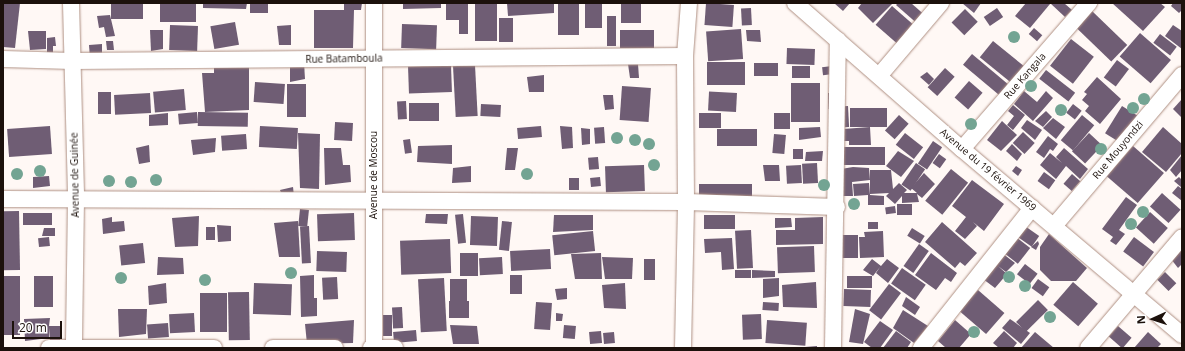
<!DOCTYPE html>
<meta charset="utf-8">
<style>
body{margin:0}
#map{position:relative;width:1185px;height:351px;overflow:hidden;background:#fff8f5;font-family:"Open Sans",sans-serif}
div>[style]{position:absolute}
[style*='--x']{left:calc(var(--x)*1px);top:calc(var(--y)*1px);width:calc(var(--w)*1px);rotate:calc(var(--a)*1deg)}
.building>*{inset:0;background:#6f5d74;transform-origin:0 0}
.roads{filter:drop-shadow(0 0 1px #af9083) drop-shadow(0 0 1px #af9083)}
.minor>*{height:16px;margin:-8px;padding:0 8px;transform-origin:8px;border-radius:8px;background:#fff}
.trees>*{width:12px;height:12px;margin:-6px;border-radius:50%;background:#73a493}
span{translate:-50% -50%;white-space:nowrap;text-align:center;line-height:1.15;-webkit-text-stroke:3px #fff;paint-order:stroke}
.street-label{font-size:10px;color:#1c110c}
.frame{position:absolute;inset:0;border:4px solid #1c110c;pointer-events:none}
.north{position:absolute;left:1133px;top:299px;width:40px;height:40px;-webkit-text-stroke:3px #fff;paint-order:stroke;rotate:267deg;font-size:11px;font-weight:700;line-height:16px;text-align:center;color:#1c110c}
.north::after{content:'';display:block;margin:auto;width:14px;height:18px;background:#1c110c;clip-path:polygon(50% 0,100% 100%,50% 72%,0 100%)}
.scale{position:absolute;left:12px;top:321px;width:50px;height:18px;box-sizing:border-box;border:2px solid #1c110c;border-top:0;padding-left:5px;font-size:12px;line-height:14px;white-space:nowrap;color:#1c110c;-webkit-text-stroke:3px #fff;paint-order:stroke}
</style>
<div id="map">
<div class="building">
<div style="clip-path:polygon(3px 3px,20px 3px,15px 48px,3px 47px)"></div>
<div style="left:111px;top:3px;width:32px;height:16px"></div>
<div style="left:160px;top:3px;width:36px;height:19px"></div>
<div style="clip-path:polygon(203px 3px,247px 3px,246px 9px,203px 8px)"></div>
<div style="left:250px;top:3px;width:18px;height:10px"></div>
<div style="clip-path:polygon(344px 3px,362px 3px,361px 10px,354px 10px,353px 48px,314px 48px,314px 10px,344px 10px)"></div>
<div style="clip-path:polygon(403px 3px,441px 3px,441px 8px,403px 9px)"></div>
<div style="left:446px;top:3px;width:22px;height:17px"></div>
<div style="left:475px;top:3px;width:22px;height:38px"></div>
<div style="clip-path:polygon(507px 3px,554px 3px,554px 13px,508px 16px)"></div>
<div style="left:558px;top:3px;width:21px;height:32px"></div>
<div style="left:585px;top:3px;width:17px;height:25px"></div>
<div style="left:621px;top:3px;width:20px;height:20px"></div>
<div style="left:706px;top:3px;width:28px;height:22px;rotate:4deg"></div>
<div style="clip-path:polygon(834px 3px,850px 3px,843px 11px)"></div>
<div style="clip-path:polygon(862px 3px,893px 3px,873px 23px,858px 8px)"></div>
<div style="clip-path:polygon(898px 3px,911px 3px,928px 18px,920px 26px,896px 5px)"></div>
<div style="clip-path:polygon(962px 3px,981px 3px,974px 13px)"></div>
<div style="clip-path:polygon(1026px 3px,1050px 4px,1030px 28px,1015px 16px)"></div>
<div style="clip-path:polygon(1050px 3px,1064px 3px,1072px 10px,1065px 17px)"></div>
<div style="clip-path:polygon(1112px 3px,1160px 3px,1165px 7px,1143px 31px)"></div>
<div style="clip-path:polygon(1173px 3px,1182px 3px,1182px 10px,1179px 13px,1171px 6px)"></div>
<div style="left:892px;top:6px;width:33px;height:25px;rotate:41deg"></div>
<div style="left:751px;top:8px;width:17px;height:10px;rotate:87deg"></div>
<div style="left:997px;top:8px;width:11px;height:16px;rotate:56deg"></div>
<div style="left:965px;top:9px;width:18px;height:19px;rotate:45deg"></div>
<div style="left:1092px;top:11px;width:49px;height:23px;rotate:44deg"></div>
<div style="clip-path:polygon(110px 15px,115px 36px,106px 37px,104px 27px,99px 28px,97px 16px)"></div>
<div style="left:607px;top:16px;width:9px;height:30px"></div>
<div style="left:513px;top:18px;width:24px;height:14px;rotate:90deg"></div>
<div style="left:459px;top:20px;width:9px;height:14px"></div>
<div style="left:235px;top:22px;width:23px;height:25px;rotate:80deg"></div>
<div style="left:402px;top:24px;width:35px;height:24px;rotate:2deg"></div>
<div style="clip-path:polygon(291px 25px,291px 45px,279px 45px,277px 26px)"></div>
<div style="clip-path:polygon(1173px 25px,1182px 31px,1182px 49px,1165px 36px)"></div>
<div style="left:198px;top:26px;width:25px;height:28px;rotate:92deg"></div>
<div style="left:1034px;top:28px;width:11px;height:8px;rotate:41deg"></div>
<div style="left:741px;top:29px;width:30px;height:35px;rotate:86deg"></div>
<div style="clip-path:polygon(150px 30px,163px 30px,163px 49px,151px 51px)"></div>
<div style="left:620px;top:30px;width:34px;height:18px"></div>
<div style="clip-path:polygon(746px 30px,760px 30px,761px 42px,747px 41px)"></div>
<div style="clip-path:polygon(28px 31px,46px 31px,46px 49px,30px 50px)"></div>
<div style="left:1140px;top:33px;width:41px;height:31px;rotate:41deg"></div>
<div style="left:1160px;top:34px;width:21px;height:11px;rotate:37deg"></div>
<div style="clip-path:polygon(55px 37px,56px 46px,53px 46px,53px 54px,47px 55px,47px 38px)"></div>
<div style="left:1071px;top:39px;width:29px;height:34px;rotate:38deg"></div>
<div style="clip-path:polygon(106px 41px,113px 41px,114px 50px,107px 50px)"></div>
<div style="left:993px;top:41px;width:40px;height:21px;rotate:39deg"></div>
<div style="clip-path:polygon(102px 44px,102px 57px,90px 59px,89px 45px)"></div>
<div style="left:787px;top:48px;width:28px;height:16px;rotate:2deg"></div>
<div style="left:972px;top:54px;width:51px;height:14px;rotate:40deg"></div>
<div style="left:1117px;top:60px;width:15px;height:22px;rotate:37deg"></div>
<div style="clip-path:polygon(304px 62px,305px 79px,290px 82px,290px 64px)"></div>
<div style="left:745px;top:62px;width:23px;height:38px;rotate:90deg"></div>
<div style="left:754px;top:63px;width:24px;height:13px"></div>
<div style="clip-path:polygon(628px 64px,638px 64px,639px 78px,630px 78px)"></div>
<div style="clip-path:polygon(249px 65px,249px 110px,205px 112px,202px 73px,214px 73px,214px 66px)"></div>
<div style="left:451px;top:65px;width:27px;height:43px;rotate:88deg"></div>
<div style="left:475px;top:65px;width:51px;height:22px;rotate:87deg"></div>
<div style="left:810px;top:66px;width:12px;height:18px;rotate:90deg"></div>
<div style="left:832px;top:66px;width:8px;height:10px;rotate:83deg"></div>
<div style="left:945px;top:68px;width:13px;height:26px;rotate:42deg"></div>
<div style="left:1046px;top:70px;width:37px;height:11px;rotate:38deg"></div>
<div style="clip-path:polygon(927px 72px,934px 79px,929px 85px,920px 77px)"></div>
<div style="clip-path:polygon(544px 75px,544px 92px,529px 92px,527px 77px)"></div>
<div style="clip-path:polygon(1097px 77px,1121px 99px,1100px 124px,1085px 111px,1089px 106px,1082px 100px,1087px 94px,1084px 92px)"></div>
<div style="left:969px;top:81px;width:18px;height:22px;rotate:41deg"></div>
<div style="left:255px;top:82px;width:30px;height:20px;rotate:4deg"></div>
<div style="left:820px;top:83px;width:39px;height:29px;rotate:90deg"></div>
<div style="left:287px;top:84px;width:19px;height:33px"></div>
<div style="left:622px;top:86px;width:29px;height:34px;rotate:4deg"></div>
<div style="left:184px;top:89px;width:21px;height:31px;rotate:85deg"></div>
<div style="clip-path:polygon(1024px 91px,1037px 102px,1046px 91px,1053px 98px,1033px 121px,1014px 104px)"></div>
<div style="left:98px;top:92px;width:13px;height:22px"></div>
<div style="left:150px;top:93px;width:20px;height:36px;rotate:87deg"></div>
<div style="left:737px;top:93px;width:19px;height:28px;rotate:93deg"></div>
<div style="left:836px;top:93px;width:16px;height:8px;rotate:90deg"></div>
<div style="clip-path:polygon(603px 95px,613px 95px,614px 109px,605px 110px)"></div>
<div style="clip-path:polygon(1182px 99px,1182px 118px,1173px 109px)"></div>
<div style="left:406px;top:101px;width:18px;height:9px;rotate:87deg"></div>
<div style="left:409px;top:103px;width:30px;height:18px"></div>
<div style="left:481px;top:104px;width:20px;height:12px;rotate:3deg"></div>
<div style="left:1073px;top:104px;width:11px;height:11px;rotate:38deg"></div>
<div style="clip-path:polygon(1013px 105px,1025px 115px,1013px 130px,1007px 125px,1014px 116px,1008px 111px)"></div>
<div style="left:848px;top:106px;width:21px;height:10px;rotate:87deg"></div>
<div style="left:1122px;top:106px;width:19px;height:32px;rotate:32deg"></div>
<div style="left:850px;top:108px;width:37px;height:19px"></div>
<div style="clip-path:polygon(1046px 111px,1052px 117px,1043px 127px,1035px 121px)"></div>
<div style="left:197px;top:112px;width:11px;height:19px;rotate:85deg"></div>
<div style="left:198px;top:112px;width:50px;height:14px;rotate:1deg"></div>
<div style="clip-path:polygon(168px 113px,168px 125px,149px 126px,149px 115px)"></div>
<div style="left:699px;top:113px;width:22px;height:15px"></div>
<div style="left:774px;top:113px;width:16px;height:16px"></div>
<div style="left:899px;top:115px;width:13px;height:21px;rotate:42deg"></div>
<div style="left:1082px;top:115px;width:16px;height:33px;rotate:40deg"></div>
<div style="clip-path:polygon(1053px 118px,1065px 127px,1056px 139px,1043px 128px)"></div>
<div style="clip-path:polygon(1027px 120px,1042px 130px,1035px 140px,1021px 128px)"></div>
<div style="clip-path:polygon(1002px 121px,1017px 135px,1001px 151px,987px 140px)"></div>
<div style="left:353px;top:123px;width:18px;height:18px;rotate:93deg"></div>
<div style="left:50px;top:126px;width:28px;height:43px;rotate:86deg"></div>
<div style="left:260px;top:126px;width:38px;height:21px;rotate:3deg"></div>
<div style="left:541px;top:126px;width:11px;height:24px;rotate:85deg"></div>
<div style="clip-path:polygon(560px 126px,572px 127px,573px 148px,562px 149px)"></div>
<div style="left:604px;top:127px;width:16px;height:10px;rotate:86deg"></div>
<div style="clip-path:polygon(820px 127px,821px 137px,799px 140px,799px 128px)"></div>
<div style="clip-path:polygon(870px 127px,871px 145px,849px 145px,849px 141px,843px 141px,843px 129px)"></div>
<div style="clip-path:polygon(1163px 127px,1182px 144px,1182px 153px,1166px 172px,1142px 152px)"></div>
<div style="clip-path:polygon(581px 128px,590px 129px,590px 144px,582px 145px)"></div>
<div style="left:757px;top:129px;width:17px;height:40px;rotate:90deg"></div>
<div style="left:1023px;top:132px;width:16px;height:15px;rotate:43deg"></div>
<div style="clip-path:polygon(298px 133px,320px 134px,319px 189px,300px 188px)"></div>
<div style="left:905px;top:133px;width:23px;height:15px;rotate:38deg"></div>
<div style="left:1089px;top:133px;width:18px;height:25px;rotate:43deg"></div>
<div style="left:246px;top:134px;width:15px;height:25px;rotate:86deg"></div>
<div style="left:774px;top:134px;width:12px;height:19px;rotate:5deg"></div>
<div style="clip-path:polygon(1048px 136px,1058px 144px,1053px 151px,1050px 149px,1044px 158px,1036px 152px)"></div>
<div style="clip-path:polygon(216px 138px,215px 152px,193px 155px,191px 140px)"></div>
<div style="left:410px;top:139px;width:14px;height:7px;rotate:82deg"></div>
<div style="left:933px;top:141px;width:11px;height:27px;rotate:34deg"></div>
<div style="clip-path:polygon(1012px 144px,1022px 154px,1017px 161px,1006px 151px)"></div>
<div style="clip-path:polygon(149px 145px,150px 162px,139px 164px,136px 148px)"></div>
<div style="clip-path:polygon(452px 145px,452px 164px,417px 162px,418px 146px)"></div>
<div style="left:1133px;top:146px;width:41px;height:40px;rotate:41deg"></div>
<div style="left:885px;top:147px;width:18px;height:42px;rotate:90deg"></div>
<div style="clip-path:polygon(324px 148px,341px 148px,343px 165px,350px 165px,351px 182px,325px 185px)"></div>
<div style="clip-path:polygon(507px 148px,518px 148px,515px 170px,505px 170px)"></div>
<div style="clip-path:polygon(1064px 148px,1088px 169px,1080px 179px,1066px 166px,1056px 179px,1040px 165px,1050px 153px,1062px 163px,1056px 157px)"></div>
<div style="left:793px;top:149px;width:10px;height:10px"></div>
<div style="clip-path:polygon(823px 151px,822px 161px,805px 161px,806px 152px)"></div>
<div style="clip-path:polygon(898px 151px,914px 161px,901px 177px,886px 166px)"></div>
<div style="left:939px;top:154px;width:9px;height:11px;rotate:36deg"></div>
<div style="clip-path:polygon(1182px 155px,1182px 170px,1176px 177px,1170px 170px)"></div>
<div style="left:598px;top:157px;width:12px;height:10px;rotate:85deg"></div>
<div style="left:817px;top:163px;width:20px;height:15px;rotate:87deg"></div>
<div style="left:916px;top:163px;width:11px;height:26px;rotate:34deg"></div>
<div style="left:644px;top:165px;width:26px;height:39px;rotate:88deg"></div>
<div style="clip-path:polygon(763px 165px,779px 165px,780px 181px,765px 181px)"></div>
<div style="left:801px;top:165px;width:18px;height:15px;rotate:87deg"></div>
<div style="clip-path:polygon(471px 166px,471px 182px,452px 183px,453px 168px)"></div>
<div style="clip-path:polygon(1016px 166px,1022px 170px,1018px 176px,1012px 171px)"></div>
<div style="clip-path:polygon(853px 167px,869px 168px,870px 180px,852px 182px,853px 196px,841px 196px,841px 169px)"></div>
<div style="left:951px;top:169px;width:22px;height:41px;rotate:39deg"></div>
<div style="clip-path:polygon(870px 170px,891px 170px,893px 189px,899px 183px,907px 190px,904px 193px,917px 193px,911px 188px,924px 173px,935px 184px,922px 198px,917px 194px,919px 202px,902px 203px,902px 196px,895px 204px,886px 196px,889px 193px,870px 194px)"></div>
<div style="left:1044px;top:172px;width:14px;height:11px;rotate:36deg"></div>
<div style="left:1072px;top:174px;width:11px;height:13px;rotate:41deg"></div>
<div style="clip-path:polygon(49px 176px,50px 186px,33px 188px,33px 177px)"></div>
<div style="left:600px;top:177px;width:9px;height:10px;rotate:84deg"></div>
<div style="clip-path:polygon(1179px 177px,1182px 180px,1182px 188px,1174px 181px)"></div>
<div style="left:569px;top:178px;width:10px;height:12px"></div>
<div style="clip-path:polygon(972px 180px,1004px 204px,984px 231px,973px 222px,977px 226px,965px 239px,955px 231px,966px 217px,952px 206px)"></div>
<div style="clip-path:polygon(869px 183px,870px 195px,884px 196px,884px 205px,868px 205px,868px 195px,854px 196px,853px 184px)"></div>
<div style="left:699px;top:184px;width:53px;height:14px"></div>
<div style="clip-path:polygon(1178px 186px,1182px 189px,1182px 201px,1172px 193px)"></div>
<div style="clip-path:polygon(293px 187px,294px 196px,283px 198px,280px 190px)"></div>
<div style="left:1162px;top:193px;width:25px;height:18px;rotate:42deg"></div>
<div style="clip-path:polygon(1126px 197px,1137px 205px,1119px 230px,1125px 234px,1116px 245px,1110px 241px,1113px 237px,1102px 229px)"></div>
<div style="left:897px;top:204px;width:15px;height:11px"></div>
<div style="left:895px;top:206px;width:7px;height:10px;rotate:82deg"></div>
<div style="left:300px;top:209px;width:9px;height:17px;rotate:6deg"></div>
<div style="left:19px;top:211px;width:59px;height:16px;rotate:89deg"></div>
<div style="left:1150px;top:212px;width:24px;height:21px;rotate:42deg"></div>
<div style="left:23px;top:213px;width:29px;height:12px"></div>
<div style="left:354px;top:213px;width:27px;height:37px;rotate:88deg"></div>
<div style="clip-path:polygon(426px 214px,448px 214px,447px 224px,425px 223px)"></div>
<div style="left:463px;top:214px;width:29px;height:8px;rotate:84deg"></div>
<div style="clip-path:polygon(554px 215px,593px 215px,593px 230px,553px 232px)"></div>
<div style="left:704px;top:215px;width:31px;height:14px"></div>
<div style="clip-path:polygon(199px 216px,198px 246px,175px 247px,172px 218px)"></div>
<div style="left:471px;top:216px;width:27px;height:29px;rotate:2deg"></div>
<div style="clip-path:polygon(112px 217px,112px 222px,124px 221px,125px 231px,103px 234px,102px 219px)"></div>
<div style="clip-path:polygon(823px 217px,823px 244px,776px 245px,776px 230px,795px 230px,795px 218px)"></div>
<div style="clip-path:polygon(775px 218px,791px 218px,792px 227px,775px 228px)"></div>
<div style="clip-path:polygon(298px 221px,300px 257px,279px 257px,274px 223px)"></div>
<div style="left:502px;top:221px;width:10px;height:29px;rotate:6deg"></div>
<div style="left:878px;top:222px;width:7px;height:10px;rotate:90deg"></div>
<div style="clip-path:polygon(942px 222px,977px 253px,965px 266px,960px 262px,955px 268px,925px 242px)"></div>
<div style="left:1022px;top:224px;width:21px;height:13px;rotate:35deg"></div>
<div style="clip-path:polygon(217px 225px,231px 226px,231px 241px,218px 242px)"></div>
<div style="left:309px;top:226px;width:37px;height:9px;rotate:87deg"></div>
<div style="left:206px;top:227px;width:9px;height:13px"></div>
<div style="clip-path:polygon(44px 228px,55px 228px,55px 236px,42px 236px)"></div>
<div style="left:912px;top:228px;width:15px;height:9px;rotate:32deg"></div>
<div style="left:751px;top:230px;width:38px;height:16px;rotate:87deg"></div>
<div style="left:593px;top:231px;width:20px;height:41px;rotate:84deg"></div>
<div style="clip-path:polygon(883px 231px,884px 257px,860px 258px,859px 237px,865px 237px,864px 232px)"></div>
<div style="clip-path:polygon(1049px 234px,1087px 268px,1076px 281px,1051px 281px,1040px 270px,1040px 247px)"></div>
<div style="left:858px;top:235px;width:23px;height:16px;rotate:90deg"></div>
<div style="left:49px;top:237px;width:9px;height:11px;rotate:84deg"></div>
<div style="left:1016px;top:237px;width:18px;height:20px;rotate:38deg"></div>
<div style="left:1134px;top:237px;width:25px;height:18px;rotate:37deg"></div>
<div style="clip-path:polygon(732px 238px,734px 269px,722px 270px,721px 252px,705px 253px,704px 239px)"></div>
<div style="left:450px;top:239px;width:34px;height:50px;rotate:88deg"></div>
<div style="clip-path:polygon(1038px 241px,1039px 244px,1036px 250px,1031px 247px)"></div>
<div style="left:143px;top:243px;width:20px;height:24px;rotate:84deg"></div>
<div style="left:919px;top:244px;width:12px;height:27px;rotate:35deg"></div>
<div style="left:814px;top:246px;width:26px;height:37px;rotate:88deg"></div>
<div style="clip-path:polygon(1182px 247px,1182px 264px,1178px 268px,1171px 259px)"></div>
<div style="left:550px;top:249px;width:20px;height:40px;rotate:87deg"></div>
<div style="left:317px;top:251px;width:30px;height:20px;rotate:2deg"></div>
<div style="left:478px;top:253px;width:23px;height:18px;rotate:90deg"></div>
<div style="clip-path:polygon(601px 253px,602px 279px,575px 279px,571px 254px)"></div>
<div style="clip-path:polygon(931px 253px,957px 273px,951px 282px,945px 278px,936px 290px,915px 275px)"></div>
<div style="clip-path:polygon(1002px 253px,1015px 263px,1006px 272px,998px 266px,1007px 274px,995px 288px,983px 279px)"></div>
<div style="clip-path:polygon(158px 257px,183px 258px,184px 274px,157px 275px)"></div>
<div style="left:502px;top:257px;width:17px;height:23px;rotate:87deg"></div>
<div style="clip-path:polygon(602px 257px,633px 258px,632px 279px,605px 279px)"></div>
<div style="left:644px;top:259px;width:11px;height:21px"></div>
<div style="clip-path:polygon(872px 259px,881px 266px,887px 259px,899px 268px,888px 283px,876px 273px,880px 267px,873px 276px,863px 270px)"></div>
<div style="left:1025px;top:264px;width:16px;height:13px;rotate:38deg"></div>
<div style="left:902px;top:268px;width:29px;height:19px;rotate:35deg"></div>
<div style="left:751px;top:270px;width:8px;height:16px;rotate:90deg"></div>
<div style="clip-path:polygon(752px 270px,775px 271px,775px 277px,752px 278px)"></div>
<div style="left:1165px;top:272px;width:16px;height:11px;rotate:45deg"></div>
<div style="clip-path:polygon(314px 275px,314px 298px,317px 298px,317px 316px,301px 317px,300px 276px)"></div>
<div style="left:510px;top:275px;width:12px;height:19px"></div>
<div style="left:3px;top:276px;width:17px;height:59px"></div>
<div style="left:34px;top:276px;width:19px;height:31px"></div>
<div style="left:847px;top:276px;width:25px;height:12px"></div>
<div style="left:337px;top:277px;width:22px;height:15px;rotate:87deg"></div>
<div style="left:444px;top:278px;width:53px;height:26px;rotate:87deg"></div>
<div style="clip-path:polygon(779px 278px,779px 296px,763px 298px,763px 279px)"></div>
<div style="left:450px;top:279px;width:17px;height:22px"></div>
<div style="left:1038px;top:279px;width:14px;height:11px;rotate:36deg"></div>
<div style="clip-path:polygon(816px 282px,817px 308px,783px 307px,782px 285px)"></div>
<div style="left:1073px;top:282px;width:33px;height:30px;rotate:41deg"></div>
<div style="clip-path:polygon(166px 283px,167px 303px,149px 305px,148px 286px)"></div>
<div style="left:254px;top:283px;width:38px;height:31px;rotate:2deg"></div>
<div style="clip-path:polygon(625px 283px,626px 309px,604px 308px,602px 285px)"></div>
<div style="left:889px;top:284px;width:15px;height:33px;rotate:37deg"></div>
<div style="clip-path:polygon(567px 288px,567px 299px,557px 300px,555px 289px)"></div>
<div style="left:844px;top:289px;width:27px;height:17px;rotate:2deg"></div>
<div style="left:978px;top:290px;width:35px;height:28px;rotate:41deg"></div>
<div style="left:249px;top:292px;width:48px;height:21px;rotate:89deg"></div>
<div style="left:200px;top:293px;width:27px;height:39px"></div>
<div style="clip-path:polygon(906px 297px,920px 307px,915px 315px,902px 306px)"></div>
<div style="left:1038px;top:300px;width:14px;height:31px;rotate:45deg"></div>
<div style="left:469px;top:301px;width:17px;height:20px;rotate:90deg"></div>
<div style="left:536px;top:302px;width:16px;height:27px;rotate:4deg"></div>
<div style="left:763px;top:302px;width:16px;height:8px;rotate:4deg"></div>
<div style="left:402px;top:307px;width:21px;height:10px;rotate:87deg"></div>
<div style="clip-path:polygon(118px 309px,147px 309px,146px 334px,119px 337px)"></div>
<div style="clip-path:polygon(855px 309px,870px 314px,863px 344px,849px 342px)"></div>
<div style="clip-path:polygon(903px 310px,928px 326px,914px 343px,893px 328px)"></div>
<div style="left:194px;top:313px;width:19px;height:25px;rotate:87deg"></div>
<div style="clip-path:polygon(556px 313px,563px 314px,562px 321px,556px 321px)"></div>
<div style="left:761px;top:314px;width:25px;height:19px;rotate:88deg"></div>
<div style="left:383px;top:315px;width:9px;height:21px"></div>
<div style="clip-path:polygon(50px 318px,49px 326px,60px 326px,60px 340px,50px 341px,49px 328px,49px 338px,25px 341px,24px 319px)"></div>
<div style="clip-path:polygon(1010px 319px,1030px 333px,1021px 344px,1002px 328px)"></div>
<div style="clip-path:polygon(354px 320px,353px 343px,307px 344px,305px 324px)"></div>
<div style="left:767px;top:320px;width:40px;height:23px;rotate:4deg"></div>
<div style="clip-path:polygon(955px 320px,971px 334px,959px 348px,946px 348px,938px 341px)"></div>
<div style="clip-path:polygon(880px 321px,893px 330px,880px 348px,872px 348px,864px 342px)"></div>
<div style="left:168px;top:323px;width:14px;height:21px;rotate:86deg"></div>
<div style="clip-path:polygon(450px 325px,477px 326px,479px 344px,453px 344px)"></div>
<div style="left:564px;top:325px;width:12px;height:13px;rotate:5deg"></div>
<div style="left:1118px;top:326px;width:18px;height:14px;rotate:41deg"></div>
<div style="left:416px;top:330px;width:11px;height:23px;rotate:85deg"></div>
<div style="left:601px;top:331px;width:12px;height:12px;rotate:85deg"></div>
<div style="clip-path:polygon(896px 331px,911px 342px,907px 348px,883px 348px)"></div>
<div style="clip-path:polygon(1004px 331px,1017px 343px,1013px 348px,999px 348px,993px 343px)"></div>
<div style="left:614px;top:332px;width:11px;height:11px;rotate:85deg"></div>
<div style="clip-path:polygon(1035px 332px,1054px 348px,1021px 348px)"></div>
<div style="clip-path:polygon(1148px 332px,1161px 344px,1157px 348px,1134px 348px)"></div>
<div style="clip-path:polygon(817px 346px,817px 348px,805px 348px,805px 347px)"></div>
</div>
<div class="roads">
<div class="minor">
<div style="--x:71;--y:3;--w:196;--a:88.5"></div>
<div style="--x:76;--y:199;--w:149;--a:90.8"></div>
<div style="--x:795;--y:3;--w:222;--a:41.2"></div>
<div style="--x:962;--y:149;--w:288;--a:40.2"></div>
<div style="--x:3;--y:59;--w:69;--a:1.7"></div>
<div style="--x:72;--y:61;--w:613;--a:-0.47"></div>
<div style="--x:879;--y:76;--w:96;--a:-49.7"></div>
<div style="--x:962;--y:149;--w:194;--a:-49"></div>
<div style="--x:3;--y:199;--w:683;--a:0.25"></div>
<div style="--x:686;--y:202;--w:151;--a:1.9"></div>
<div style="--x:1054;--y:226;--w:198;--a:-49.7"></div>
<div style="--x:49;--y:348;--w:165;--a:0"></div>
<div style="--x:273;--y:348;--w:62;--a:0"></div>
<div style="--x:371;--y:348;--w:24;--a:0"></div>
<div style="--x:374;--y:348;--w:345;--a:-90"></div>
<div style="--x:683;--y:348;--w:146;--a:-88.8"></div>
<div style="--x:686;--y:202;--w:146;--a:-90.4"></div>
<div style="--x:685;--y:56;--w:53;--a:-85.7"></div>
<div style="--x:833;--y:348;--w:308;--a:-89.1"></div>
<div style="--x:921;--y:348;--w:179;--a:-51.6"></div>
<div style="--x:1088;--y:348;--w:145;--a:-49.7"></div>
</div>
</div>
<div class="trees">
<div style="left:1014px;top:37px"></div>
<div style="left:1031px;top:86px"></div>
<div style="left:1144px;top:99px"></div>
<div style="left:1133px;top:108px"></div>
<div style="left:1061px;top:110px"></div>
<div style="left:971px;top:124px"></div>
<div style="left:617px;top:138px"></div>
<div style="left:635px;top:140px"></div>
<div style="left:649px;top:144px"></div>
<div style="left:1101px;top:149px"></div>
<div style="left:654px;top:165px"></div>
<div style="left:40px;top:171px"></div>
<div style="left:17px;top:174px"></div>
<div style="left:527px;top:174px"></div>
<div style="left:156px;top:180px"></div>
<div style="left:109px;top:181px"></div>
<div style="left:131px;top:182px"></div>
<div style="left:824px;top:185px"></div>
<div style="left:854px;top:204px"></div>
<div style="left:1143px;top:212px"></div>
<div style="left:1131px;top:224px"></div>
<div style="left:291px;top:273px"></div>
<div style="left:1009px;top:277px"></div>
<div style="left:121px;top:278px"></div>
<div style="left:205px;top:280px"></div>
<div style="left:1025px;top:286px"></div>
<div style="left:1050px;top:317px"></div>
<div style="left:974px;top:332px"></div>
</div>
<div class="street-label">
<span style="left:344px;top:59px;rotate:-1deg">Rue Batamboula</span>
<span style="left:1025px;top:76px;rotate:-49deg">Rue Kangala</span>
<span style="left:1118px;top:150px;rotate:-50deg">Rue Mouyondzi</span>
<span style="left:988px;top:170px;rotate:40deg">Avenue du 19 février 1969</span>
<span style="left:75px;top:175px;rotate:-91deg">Avenue de Guinée</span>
<span style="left:374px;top:175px;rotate:-90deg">Avenue de Moscou</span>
</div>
<div class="frame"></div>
<div class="north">N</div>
<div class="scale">20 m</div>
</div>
